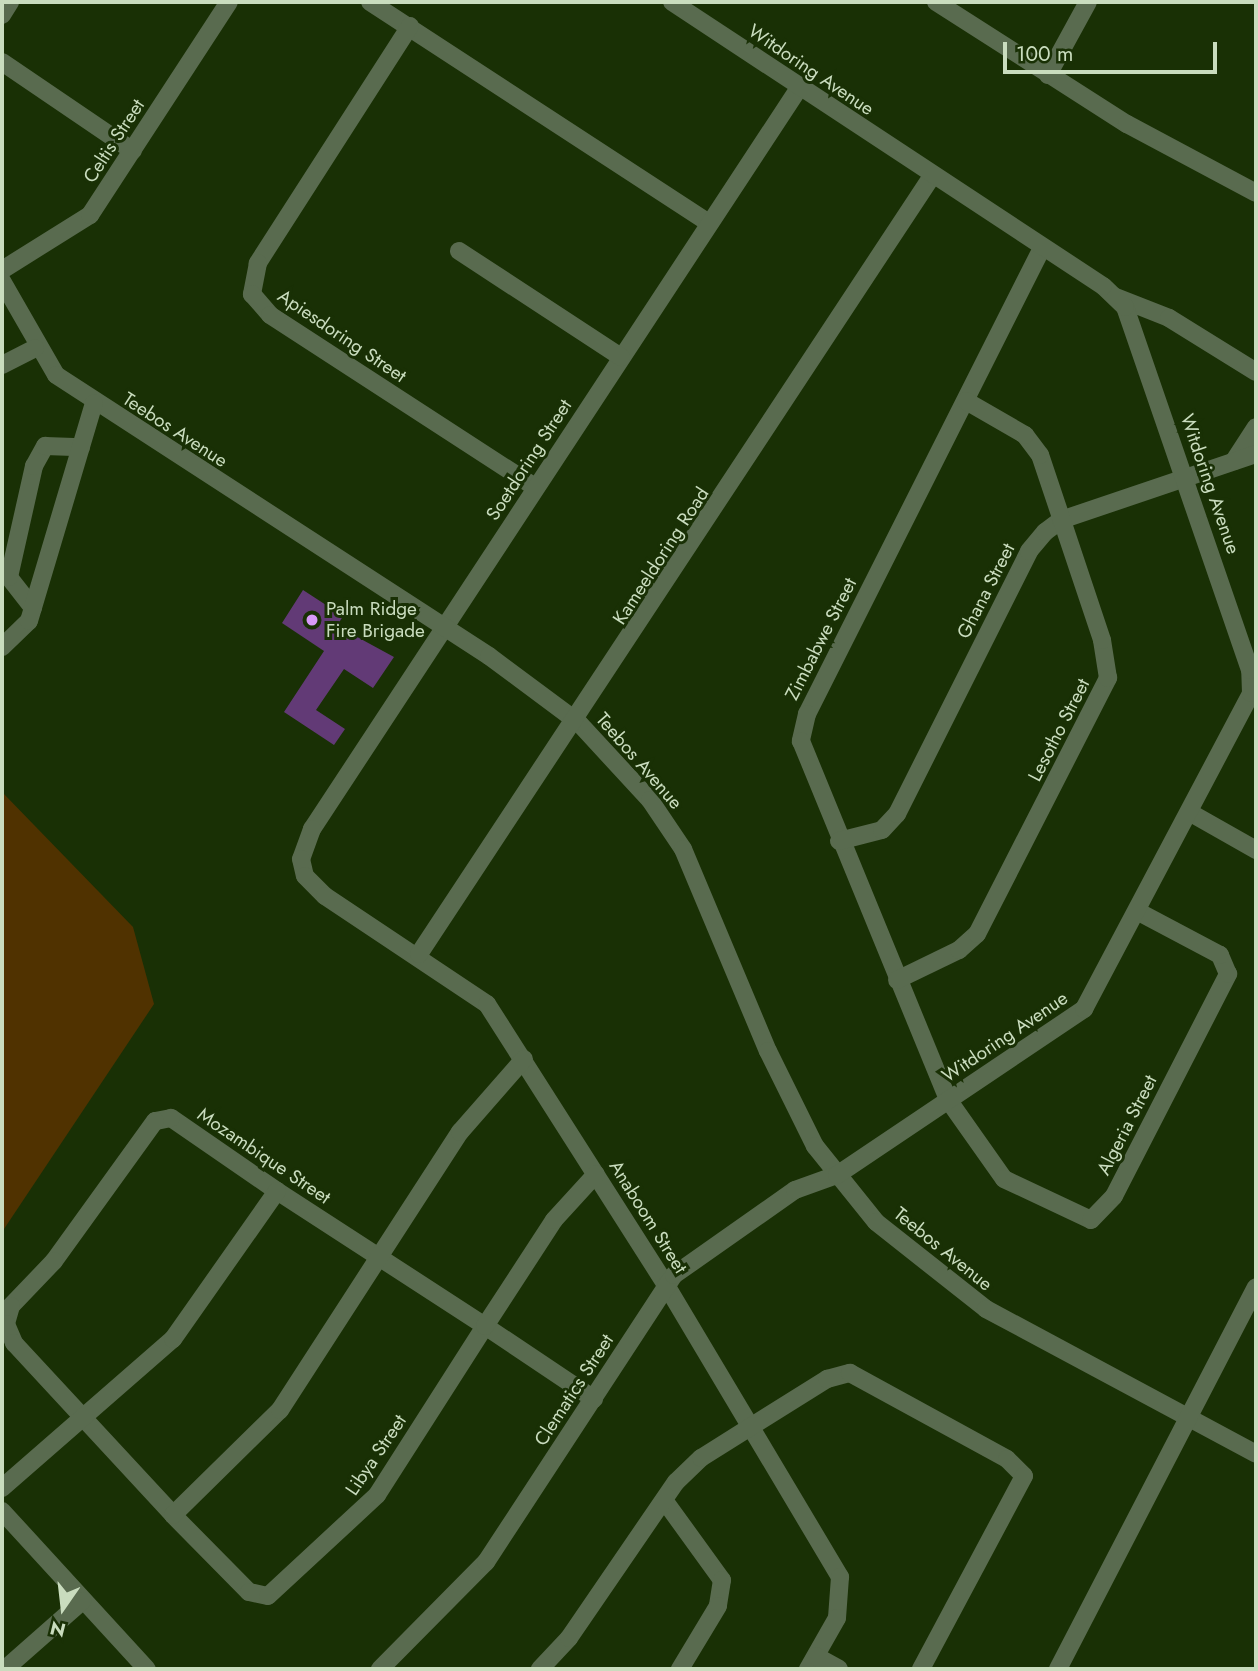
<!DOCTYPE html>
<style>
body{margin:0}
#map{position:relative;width:1258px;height:1671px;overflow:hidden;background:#193005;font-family:Jost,sans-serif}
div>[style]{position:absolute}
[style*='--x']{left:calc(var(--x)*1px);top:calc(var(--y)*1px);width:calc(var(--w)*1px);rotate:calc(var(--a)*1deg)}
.green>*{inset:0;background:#503200}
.building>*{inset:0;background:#623a76}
.minor>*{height:18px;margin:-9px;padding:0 9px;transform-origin:9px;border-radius:9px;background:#596b4f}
.dots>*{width:19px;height:19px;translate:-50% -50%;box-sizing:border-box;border:4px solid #193005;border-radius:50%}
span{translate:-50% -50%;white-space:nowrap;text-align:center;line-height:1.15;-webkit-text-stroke:6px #193005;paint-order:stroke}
.street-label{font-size:19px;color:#c9dcbe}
.poi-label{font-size:19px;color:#c9dcbe}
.left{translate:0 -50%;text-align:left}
.frame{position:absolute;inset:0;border:4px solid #c9dcbe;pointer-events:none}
.north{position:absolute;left:28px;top:1573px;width:70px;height:70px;-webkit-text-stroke:5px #193005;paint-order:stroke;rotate:194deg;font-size:19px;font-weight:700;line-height:28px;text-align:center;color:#c9dcbe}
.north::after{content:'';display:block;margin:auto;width:24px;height:32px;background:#c9dcbe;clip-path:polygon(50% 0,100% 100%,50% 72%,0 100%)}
.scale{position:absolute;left:1003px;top:42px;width:214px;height:32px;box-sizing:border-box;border:4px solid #c9dcbe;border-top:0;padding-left:9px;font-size:21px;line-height:24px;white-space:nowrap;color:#c9dcbe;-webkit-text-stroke:5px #193005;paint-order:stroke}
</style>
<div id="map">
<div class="green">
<div style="clip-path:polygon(2px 792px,133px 927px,154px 1004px,2px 1232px)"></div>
</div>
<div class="building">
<div style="clip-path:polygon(303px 590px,343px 616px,337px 626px,394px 657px,373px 688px,344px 669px,316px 710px,345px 729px,334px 745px,284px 712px,324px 651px,282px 623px)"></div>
</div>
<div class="minor">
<div style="--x:370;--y:2;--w:405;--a:33.1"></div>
<div style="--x:936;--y:2;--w:227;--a:32.6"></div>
<div style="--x:1127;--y:124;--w:146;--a:28.1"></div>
<div style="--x:2;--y:15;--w:15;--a:-58"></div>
<div style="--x:410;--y:26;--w:282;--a:122.7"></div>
<div style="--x:258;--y:263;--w:32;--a:101"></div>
<div style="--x:252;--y:294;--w:28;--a:49"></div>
<div style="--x:270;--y:315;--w:316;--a:33"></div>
<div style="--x:2;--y:62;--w:158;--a:34.2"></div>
<div style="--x:1048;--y:75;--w:83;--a:-61.3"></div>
<div style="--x:799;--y:88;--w:887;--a:123.31"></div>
<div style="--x:312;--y:829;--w:32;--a:110"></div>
<div style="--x:301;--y:859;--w:17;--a:77"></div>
<div style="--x:305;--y:876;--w:28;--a:45"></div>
<div style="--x:325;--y:896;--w:195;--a:33.7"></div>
<div style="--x:487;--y:1004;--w:333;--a:57.5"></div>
<div style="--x:666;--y:1285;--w:340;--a:59.2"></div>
<div style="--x:840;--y:1577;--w:41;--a:94.2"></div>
<div style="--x:837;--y:1618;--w:59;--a:119.6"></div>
<div style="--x:1042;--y:248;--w:522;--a:116.76"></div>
<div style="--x:807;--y:714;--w:28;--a:103"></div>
<div style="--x:801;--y:741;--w:389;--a:67.7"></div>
<div style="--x:949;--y:1101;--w:95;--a:54.8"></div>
<div style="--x:1004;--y:1179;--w:96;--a:25.2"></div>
<div style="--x:1091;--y:1220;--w:33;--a:-46"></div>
<div style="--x:1114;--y:1196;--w:250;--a:-62.8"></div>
<div style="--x:1228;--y:974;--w:21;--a:-113"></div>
<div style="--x:1220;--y:955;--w:94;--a:-152.1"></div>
<div style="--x:459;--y:251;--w:194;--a:33.2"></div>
<div style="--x:2;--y:270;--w:104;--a:-32"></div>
<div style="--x:90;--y:215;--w:254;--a:-56.9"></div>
<div style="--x:2;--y:281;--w:108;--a:60.1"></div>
<div style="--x:56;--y:375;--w:516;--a:32.98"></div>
<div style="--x:489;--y:656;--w:111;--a:36.6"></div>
<div style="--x:578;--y:722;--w:106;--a:47.3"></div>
<div style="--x:650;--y:800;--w:59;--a:56"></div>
<div style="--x:683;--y:849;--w:219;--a:67.2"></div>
<div style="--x:768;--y:1051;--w:106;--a:63.7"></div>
<div style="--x:815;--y:1146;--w:97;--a:51.2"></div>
<div style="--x:876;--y:1222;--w:140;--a:38.3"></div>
<div style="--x:986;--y:1309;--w:306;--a:28.2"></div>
<div style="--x:1116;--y:297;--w:57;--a:21.6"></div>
<div style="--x:1169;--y:318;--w:102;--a:31.8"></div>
<div style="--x:2;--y:365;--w:37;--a:-27"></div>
<div style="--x:1234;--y:461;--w:40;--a:-57.1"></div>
<div style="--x:33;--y:608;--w:39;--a:-128"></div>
<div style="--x:9;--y:577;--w:114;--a:-77.3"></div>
<div style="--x:34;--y:466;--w:23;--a:-61"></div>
<div style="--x:45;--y:446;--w:36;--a:2"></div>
<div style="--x:2;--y:647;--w:37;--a:-44"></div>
<div style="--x:29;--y:621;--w:227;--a:-73.4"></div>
<div style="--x:1189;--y:812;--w:77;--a:29.6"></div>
<div style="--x:839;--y:841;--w:44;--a:-14.3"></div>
<div style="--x:882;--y:830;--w:22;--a:-47"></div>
<div style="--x:897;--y:814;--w:294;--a:-63.3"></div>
<div style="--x:1029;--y:551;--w:25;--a:-50"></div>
<div style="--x:1045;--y:532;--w:20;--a:-37"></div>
<div style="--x:1061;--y:520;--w:206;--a:-18.7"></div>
<div style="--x:419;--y:954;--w:932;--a:-56.6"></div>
<div style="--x:897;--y:980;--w:69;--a:-25.8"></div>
<div style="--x:959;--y:950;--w:24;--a:-42"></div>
<div style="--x:977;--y:934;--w:288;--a:-62.9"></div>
<div style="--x:1108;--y:678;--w:38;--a:-99"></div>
<div style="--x:1102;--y:640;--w:195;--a:-108.5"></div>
<div style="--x:1040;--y:455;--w:25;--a:-127"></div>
<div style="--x:1025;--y:435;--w:68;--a:-150"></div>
<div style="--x:594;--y:1399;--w:131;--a:-146.2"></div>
<div style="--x:485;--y:1326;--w:248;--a:-147"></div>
<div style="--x:277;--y:1191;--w:129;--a:-145.4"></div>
<div style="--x:171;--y:1118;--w:16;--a:169"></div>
<div style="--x:155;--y:1121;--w:173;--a:125.8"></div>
<div style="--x:54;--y:1261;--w:62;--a:133.7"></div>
<div style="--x:11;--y:1306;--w:19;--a:106"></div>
<div style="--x:6;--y:1324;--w:21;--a:67"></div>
<div style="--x:14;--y:1343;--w:234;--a:47.2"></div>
<div style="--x:173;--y:1515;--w:108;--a:45.4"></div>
<div style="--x:249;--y:1592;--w:19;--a:12"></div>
<div style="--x:268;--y:1596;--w:149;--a:-42.8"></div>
<div style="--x:377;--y:1495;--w:201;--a:-57.4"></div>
<div style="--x:485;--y:1326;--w:126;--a:-56.9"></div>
<div style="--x:554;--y:1220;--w:62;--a:-47.6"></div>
<div style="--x:2;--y:1488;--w:227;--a:-41.1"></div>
<div style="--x:173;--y:1339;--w:181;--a:-54.9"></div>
<div style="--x:664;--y:1500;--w:99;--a:54.1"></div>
<div style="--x:722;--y:1580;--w:26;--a:99"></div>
<div style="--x:718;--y:1606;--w:74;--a:121.1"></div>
<div style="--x:2;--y:1511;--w:214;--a:47.5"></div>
<div style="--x:173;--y:1515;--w:150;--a:-44.5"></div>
<div style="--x:280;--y:1410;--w:331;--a:-57.1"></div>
<div style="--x:460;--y:1132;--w:97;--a:-48.8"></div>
<div style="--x:816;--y:1656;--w:26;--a:29"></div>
<div style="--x:5;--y:1669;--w:103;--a:-41.4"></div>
<div style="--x:380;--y:1669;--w:151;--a:-45.3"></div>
<div style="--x:486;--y:1562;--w:343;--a:-56.8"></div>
<div style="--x:674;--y:1275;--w:148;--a:-35.1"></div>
<div style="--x:795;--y:1190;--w:45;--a:-19.7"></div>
<div style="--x:837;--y:1175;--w:298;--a:-33.9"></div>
<div style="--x:1084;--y:1009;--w:357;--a:-62.1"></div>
<div style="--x:1251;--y:693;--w:23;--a:-92"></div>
<div style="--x:1250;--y:670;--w:384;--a:-109"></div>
<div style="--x:1125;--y:307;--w:30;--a:-136"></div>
<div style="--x:1103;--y:286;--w:516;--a:-146.62"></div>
<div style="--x:540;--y:1669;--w:42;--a:-46.9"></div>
<div style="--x:569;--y:1638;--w:189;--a:-55.6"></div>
<div style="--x:676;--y:1482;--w:35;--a:-44"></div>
<div style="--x:701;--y:1458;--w:149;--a:-32.1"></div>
<div style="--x:827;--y:1379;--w:24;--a:-15"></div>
<div style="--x:850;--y:1373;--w:179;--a:28.7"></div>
<div style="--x:1007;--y:1459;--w:24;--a:45"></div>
<div style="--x:1024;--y:1476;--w:219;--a:118.1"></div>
<div style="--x:1058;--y:1669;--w:430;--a:-62.6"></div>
</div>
<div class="dots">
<div style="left:312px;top:620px;background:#d89af8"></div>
</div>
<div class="street-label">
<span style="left:811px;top:70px;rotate:34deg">Witdoring Avenue</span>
<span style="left:114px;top:141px;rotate:-57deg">Celtis Street</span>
<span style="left:342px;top:336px;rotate:34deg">Apiesdoring Street</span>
<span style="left:175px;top:430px;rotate:33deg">Teebos Avenue</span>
<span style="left:529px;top:460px;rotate:-57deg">Soetdoring Street</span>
<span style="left:1210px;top:484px;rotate:71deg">Witdoring Avenue</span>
<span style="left:661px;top:556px;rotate:-57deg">Kameeldoring Road</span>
<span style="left:986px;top:591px;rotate:-63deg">Ghana Street</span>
<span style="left:821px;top:639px;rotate:-63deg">Zimbabwe Street</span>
<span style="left:1059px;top:730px;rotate:-63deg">Lesotho Street</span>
<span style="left:639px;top:761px;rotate:49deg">Teebos Avenue</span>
<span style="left:1005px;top:1037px;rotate:-34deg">Witdoring Avenue</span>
<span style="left:1127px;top:1125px;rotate:-63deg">Algeria Street</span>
<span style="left:264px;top:1156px;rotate:34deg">Mozambique Street</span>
<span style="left:648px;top:1217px;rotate:58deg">Anaboom Street</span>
<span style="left:943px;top:1249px;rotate:39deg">Teebos Avenue</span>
<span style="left:574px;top:1390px;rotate:-57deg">Clematics Street</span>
<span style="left:376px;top:1455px;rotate:-56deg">Libya Street</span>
</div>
<div class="poi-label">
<span class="left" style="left:326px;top:620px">Palm Ridge<br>Fire Brigade</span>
</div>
<div class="frame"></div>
<div class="north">N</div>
<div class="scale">100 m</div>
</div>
